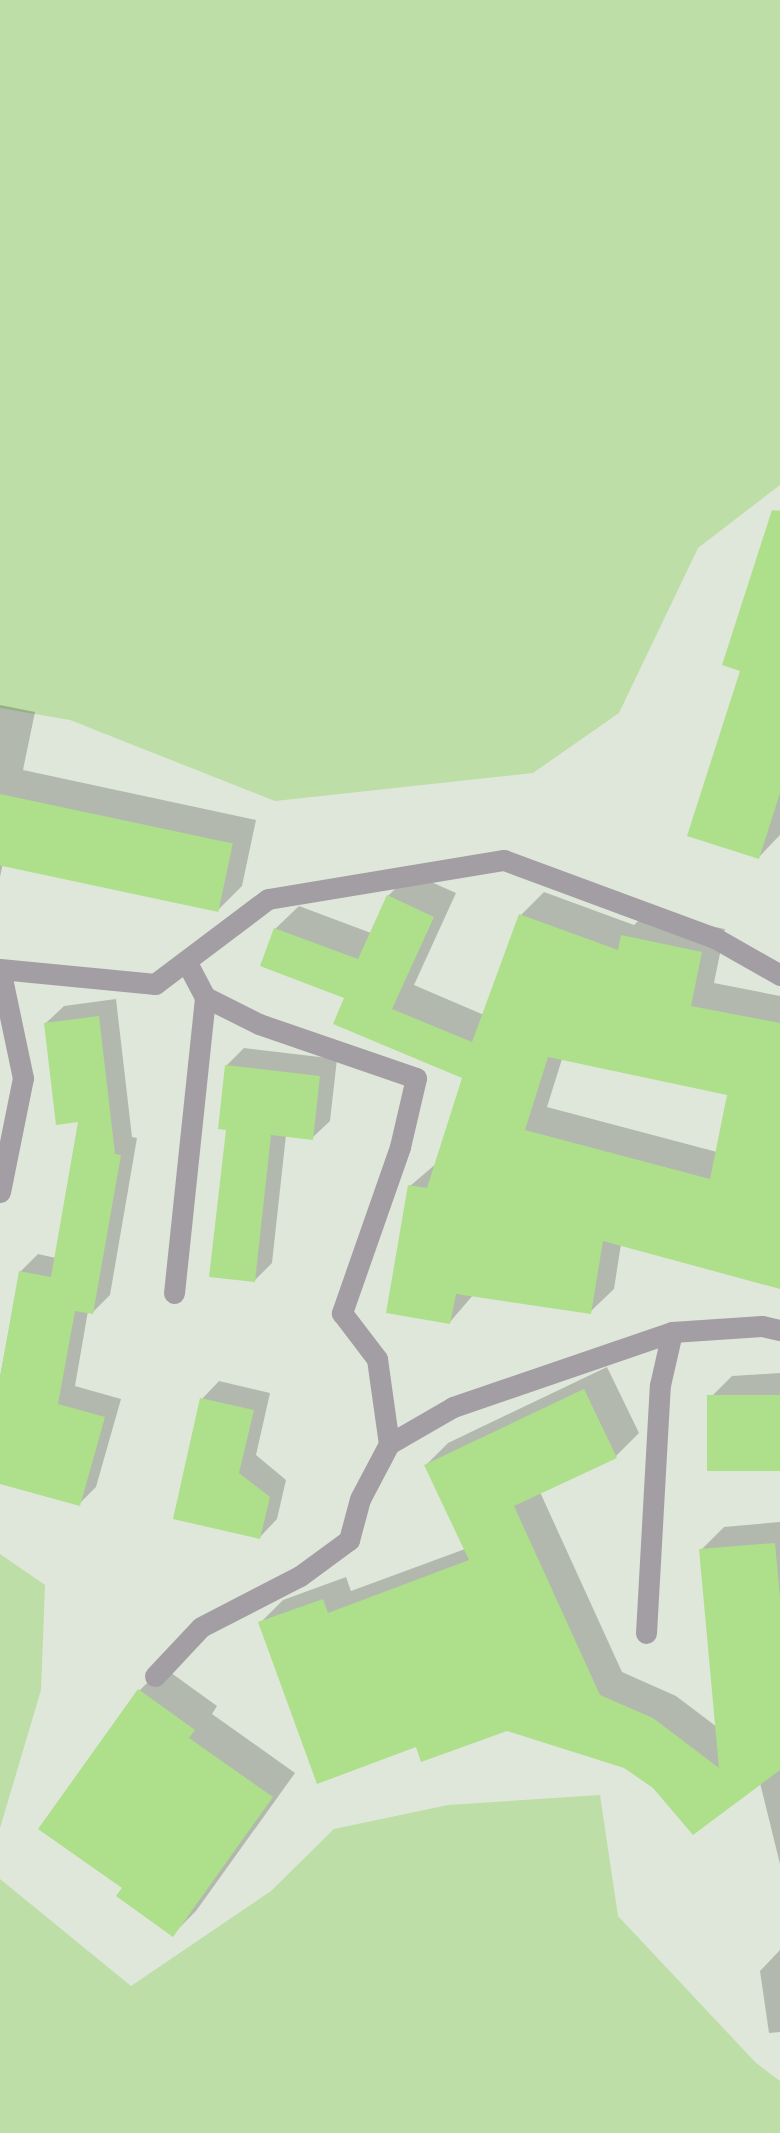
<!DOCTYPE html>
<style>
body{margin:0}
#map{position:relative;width:780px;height:2133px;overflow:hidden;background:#dfe7da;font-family:"Open Sans",sans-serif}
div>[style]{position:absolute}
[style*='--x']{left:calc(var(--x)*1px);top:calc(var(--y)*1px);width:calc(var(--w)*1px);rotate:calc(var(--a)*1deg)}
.green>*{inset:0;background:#bddea6}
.shadow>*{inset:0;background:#0003}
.building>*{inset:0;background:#aedf8a;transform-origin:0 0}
.minor>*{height:21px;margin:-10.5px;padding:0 10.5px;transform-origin:10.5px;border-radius:10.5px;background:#a39ea3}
span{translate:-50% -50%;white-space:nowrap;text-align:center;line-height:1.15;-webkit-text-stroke:7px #dfe7da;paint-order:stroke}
</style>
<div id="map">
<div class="green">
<div style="clip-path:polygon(0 0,780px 0,780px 485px,698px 548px,619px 713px,533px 773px,275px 801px,70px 720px,0 708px)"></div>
<div style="clip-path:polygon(0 1554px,45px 1585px,41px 1690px,0 1828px)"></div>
<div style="clip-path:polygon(600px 1795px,618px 1916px,756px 2063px,780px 2081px,780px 2133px,0 2133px,0 1879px,131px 1986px,271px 1891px,334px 1829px,448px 1805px)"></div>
</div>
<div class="shadow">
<div style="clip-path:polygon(780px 510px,780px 835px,759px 857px,742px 670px,771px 519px)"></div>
<div style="clip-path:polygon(0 705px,35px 712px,23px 770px,256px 820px,242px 886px,218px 910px,3px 863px,0 877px)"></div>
<div style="clip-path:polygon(evenodd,411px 873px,456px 893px,414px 985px,484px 1015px,521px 915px,544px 892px,634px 925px,646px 913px,725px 929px,714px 983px,780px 996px,780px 1287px,621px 1244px,614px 1289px,590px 1312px,474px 1294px,450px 1322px,410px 1186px,437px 1163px,464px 1077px,346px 997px,275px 929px,299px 906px,371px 933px,388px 896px,411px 873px,562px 1059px,729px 1093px,717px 1152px,547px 1107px,562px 1059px)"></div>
<div style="clip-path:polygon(116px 999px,132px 1137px,137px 1138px,110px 1295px,93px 1312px,88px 1311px,75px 1386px,121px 1399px,96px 1487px,79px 1504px,0 1482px,0 1377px,20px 1272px,38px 1254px,56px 1258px,80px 1120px,46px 1023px,64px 1006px)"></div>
<div style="clip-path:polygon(244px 1048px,337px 1059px,330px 1121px,312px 1138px,286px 1135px,272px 1263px,254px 1281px,228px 1128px,226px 1066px)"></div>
<div style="clip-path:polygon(607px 1367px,639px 1433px,616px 1456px,540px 1492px,622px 1672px,676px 1696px,717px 1727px,701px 1550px,724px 1527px,780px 1522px,780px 1864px,760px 1783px,625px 1766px,507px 1729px,417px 1745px,260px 1623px,283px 1600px,346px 1577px,351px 1591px,465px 1549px,426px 1465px,448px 1443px)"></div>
<div style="clip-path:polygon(780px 1373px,780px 1469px,709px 1399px,732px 1376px)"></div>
<div style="clip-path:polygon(219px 1381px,270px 1393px,256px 1455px,286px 1480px,277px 1519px,260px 1537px,202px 1399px)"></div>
<div style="clip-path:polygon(163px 1667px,217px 1706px,212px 1714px,295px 1773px,196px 1911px,172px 1935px,124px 1888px,140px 1690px)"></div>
<div style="clip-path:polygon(780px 1950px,780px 2032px,769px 2033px,760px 1971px)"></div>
</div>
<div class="building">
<div style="clip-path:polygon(772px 510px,780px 511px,780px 793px,759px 859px,687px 836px,740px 671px,722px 665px)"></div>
<div style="left:0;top:794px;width:238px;height:70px;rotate:12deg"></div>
<div style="clip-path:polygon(evenodd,387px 895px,434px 917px,392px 1009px,472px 1042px,519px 914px,618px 950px,621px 935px,702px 952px,691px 1006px,780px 1023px,780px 1289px,603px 1241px,591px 1314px,456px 1294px,450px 1324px,386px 1313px,408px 1185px,427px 1188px,462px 1078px,333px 1024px,344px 998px,260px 966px,274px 928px,358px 959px,387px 895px,548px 1057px,727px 1095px,710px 1179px,525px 1130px,548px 1057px)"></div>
<div style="clip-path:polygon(99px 1016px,115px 1154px,121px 1155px,93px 1314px,75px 1311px,58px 1404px,105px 1417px,80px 1506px,0 1484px,0 1377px,19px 1271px,51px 1277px,78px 1122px,56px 1125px,44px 1023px)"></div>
<div style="clip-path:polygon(225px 1065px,320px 1076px,313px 1140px,271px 1135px,255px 1282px,209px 1277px,226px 1130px,218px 1129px)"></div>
<div style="clip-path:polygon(584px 1389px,617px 1458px,514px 1506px,600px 1695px,653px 1718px,719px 1768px,699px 1549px,775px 1543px,780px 1597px,780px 1770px,693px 1835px,653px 1788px,624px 1768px,507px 1731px,421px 1762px,416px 1747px,317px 1784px,258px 1622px,323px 1599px,328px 1613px,469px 1560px,424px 1465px)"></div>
<div style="left:780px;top:1395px;width:76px;height:73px;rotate:90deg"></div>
<div style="clip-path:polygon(200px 1398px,254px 1410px,239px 1473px,270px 1497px,260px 1539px,173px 1519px)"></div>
<div style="clip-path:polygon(138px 1689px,195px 1730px,189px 1738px,273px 1797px,173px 1937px,116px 1896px,122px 1888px,38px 1829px)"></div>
</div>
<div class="minor">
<div style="--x:186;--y:961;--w:41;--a:62.2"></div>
<div style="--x:205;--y:997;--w:60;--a:26.6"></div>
<div style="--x:259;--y:1024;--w:166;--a:19"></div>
<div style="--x:416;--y:1078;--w:71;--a:103.1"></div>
<div style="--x:400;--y:1147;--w:176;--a:109.3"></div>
<div style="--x:342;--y:1313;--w:58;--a:52.7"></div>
<div style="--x:377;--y:1359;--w:86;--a:82"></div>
<div style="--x:0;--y:969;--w:156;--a:5.5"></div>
<div style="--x:155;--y:984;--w:141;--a:-37"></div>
<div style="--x:268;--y:899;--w:239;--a:-9.4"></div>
<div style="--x:504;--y:860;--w:225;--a:20.3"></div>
<div style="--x:715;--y:938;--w:75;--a:29.6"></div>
<div style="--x:0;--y:1192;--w:116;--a:-78.6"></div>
<div style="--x:23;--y:1078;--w:111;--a:-101.9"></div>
<div style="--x:174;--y:1293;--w:298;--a:-84"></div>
<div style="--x:646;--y:1633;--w:248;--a:-86.8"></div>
<div style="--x:660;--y:1385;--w:54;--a:-77.2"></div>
<div style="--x:672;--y:1332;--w:90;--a:-3.8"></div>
<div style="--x:762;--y:1326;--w:18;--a:13"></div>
<div style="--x:155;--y:1676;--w:67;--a:-46.8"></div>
<div style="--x:201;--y:1627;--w:111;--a:-27.3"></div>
<div style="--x:300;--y:1576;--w:61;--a:-36.3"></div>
<div style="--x:349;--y:1540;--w:42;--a:-75"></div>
<div style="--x:360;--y:1499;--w:62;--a:-62.2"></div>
<div style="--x:389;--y:1444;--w:74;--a:-30"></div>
<div style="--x:453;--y:1407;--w:231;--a:-18.9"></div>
</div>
</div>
